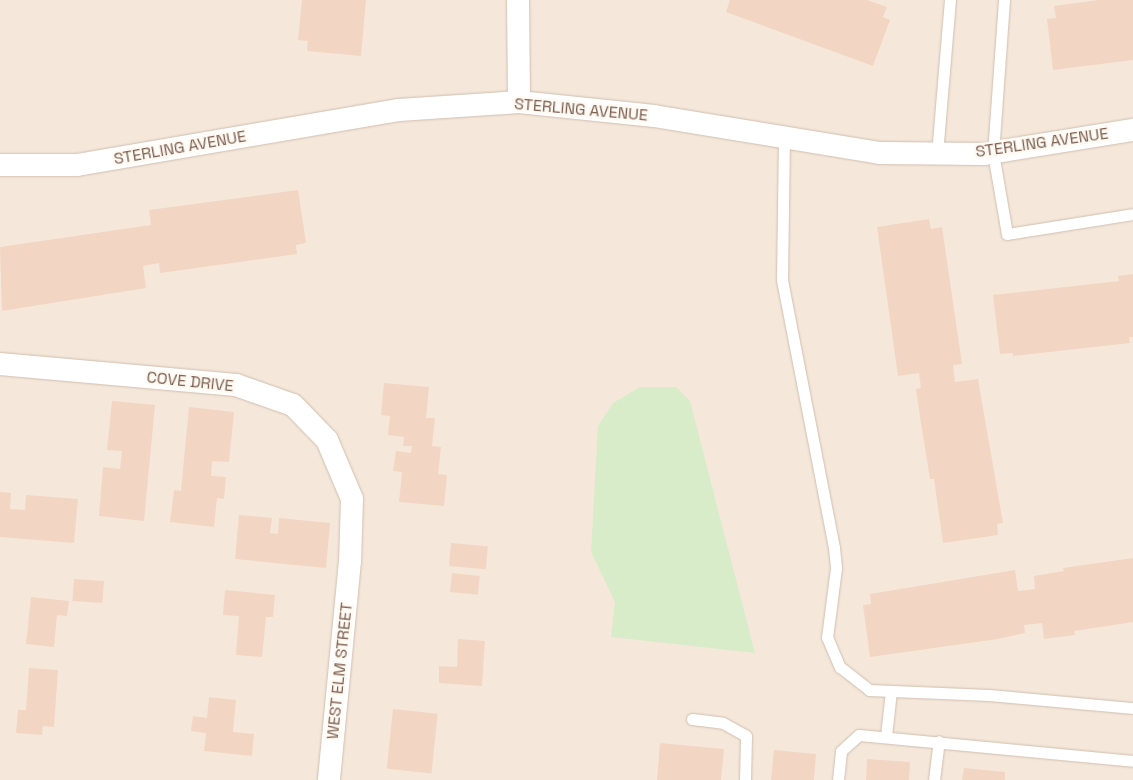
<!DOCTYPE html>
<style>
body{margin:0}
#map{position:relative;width:1133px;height:780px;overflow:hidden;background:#fdf6ec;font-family:"Space Grotesk",sans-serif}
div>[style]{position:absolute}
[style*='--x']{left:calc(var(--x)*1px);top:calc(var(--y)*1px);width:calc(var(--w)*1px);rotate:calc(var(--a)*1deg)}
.residential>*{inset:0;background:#f5e8da;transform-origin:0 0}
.green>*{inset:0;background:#d8ecc9}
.building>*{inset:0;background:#f3d5c3;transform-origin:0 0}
.roads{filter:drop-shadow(0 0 1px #d1beb0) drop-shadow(0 0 1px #d1beb0)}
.lane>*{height:11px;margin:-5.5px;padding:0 5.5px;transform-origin:5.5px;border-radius:5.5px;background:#fff}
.street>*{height:22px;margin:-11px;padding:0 11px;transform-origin:11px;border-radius:11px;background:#fff}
span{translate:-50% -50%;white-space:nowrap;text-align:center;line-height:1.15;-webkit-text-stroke:5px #fffaf3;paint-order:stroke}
.street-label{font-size:16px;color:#7a5c4d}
</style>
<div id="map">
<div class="residential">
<div style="left:0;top:0;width:1133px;height:780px"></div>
</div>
<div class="green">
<div style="clip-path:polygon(640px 387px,676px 387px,690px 401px,755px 653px,611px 637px,615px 602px,591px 552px,598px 426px,613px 403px)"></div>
</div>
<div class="building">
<div style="clip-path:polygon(302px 0,366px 0,361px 56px,307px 51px,308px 41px,298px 40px)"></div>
<div style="clip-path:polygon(730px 0,867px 0,887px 7px,883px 17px,890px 20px,873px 66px,726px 12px)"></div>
<div style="clip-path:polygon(1098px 0,1133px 0,1133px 60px,1053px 70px,1047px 19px,1056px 18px,1054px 6px)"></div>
<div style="clip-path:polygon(298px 190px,306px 243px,296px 245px,297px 254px,160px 273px,159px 263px,143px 266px,146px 288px,2px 311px,0 247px,151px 225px,149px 210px)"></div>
<div style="clip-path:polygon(929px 219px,931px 229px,942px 227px,962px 364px,953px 365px,955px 382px,978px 379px,1003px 523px,997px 524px,998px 535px,943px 543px,934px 479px,930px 479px,920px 417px,916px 389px,921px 388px,919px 373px,898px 376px,877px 227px)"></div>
<div style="clip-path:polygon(1133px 274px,1133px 337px,1129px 337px,1130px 343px,1013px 356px,1013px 353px,1000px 354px,993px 295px,1119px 281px,1118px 276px)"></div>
<div style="clip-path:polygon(384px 383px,429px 387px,426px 418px,435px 418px,432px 446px,441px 447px,438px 474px,447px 475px,444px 506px,399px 502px,402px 472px,393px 471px,396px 451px,411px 453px,412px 446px,403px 446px,404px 437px,388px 435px,390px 416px,381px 415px)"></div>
<div style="clip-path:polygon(112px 401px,155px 405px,144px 521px,99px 516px,103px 467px,120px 469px,122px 451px,107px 450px)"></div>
<div style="clip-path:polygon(189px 407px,234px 412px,229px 462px,212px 461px,211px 476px,226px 477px,224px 499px,217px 498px,214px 527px,170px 522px,174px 490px,181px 491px)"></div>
<div style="clip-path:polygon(0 492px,11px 493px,10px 509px,25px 510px,26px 495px,78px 499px,74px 543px,0 537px)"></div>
<div style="clip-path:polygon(239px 515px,272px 518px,270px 533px,278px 534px,279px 518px,330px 523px,326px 568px,235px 559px)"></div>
<div style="left:451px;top:543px;width:37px;height:23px;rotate:5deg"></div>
<div style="clip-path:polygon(1133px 558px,1133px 622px,1074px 631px,1075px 635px,1044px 639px,1042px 623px,1024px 625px,1025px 633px,998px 639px,870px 657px,863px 605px,871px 604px,870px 594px,1015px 570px,1018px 591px,1035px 589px,1034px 576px,1064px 571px,1063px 568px)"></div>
<div style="left:452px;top:573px;width:28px;height:19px;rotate:6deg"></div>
<div style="left:74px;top:579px;width:30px;height:22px;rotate:4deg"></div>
<div style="clip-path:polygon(225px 590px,275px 595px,273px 617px,266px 617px,262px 657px,236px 655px,239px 616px,223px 615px)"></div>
<div style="clip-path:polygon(31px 597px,69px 601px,67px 616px,57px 615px,54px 647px,26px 644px)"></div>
<div style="clip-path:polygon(458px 639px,485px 641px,482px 686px,439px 683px,439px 666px,457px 667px)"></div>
<div style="clip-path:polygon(29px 668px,58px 670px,54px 727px,43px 726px,42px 735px,16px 733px,18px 710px,26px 710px)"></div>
<div style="clip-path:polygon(209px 697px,236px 700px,233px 732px,254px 734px,252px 756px,204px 751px,206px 733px,191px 731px,193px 716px,207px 718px)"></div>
<div style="left:393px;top:709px;width:45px;height:60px;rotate:6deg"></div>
<div style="clip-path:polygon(660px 743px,724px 749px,721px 780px,657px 780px)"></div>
<div style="clip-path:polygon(774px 750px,816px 754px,814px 780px,771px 780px)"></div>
<div style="clip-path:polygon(867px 759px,910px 762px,909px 780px,866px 780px)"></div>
<div style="clip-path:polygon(964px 768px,1005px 772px,1005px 780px,962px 780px)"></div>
</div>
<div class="roads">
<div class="lane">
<div style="--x:1004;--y:0;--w:153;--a:94.1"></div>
<div style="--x:993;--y:153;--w:82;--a:80.2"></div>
<div style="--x:1007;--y:234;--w:128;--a:-9"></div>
<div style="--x:784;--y:137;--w:143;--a:90.8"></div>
<div style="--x:782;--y:280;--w:273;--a:79"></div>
<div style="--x:834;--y:548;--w:20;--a:84"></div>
<div style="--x:836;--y:568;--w:70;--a:97.4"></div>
<div style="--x:827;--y:637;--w:33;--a:67"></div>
<div style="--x:840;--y:667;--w:37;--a:38"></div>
<div style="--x:869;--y:690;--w:120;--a:2.4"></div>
<div style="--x:989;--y:695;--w:145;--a:5.2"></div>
<div style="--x:937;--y:154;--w:155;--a:-85.2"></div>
<div style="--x:692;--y:719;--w:31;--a:7"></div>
<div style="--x:723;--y:723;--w:26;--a:29"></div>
<div style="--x:746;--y:736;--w:44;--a:91.3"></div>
<div style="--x:886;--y:736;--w:45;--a:-83.7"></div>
<div style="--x:838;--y:780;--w:29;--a:-84"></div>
<div style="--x:841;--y:751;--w:24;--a:-42"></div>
<div style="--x:859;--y:735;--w:275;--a:5.4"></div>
<div style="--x:934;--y:780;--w:39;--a:-83"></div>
</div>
<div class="street">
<div style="--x:518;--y:0;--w:102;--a:89.4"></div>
<div style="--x:0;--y:165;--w:77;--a:0"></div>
<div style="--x:77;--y:165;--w:327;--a:-9.7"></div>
<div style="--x:399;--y:110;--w:120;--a:-3.8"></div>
<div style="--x:519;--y:102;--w:136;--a:5.9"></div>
<div style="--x:654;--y:116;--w:229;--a:9.3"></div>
<div style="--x:880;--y:153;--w:104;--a:0.6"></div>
<div style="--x:984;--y:154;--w:151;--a:-9.2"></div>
<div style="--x:0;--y:364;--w:237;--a:5.1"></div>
<div style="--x:236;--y:385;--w:60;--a:19.3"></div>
<div style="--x:293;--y:405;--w:49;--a:45.8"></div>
<div style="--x:327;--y:440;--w:64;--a:67"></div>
<div style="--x:352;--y:499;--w:62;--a:91.8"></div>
<div style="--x:350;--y:561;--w:220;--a:95.5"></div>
</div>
</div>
<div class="street-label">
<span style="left:581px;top:110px;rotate:5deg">STERLING AVENUE</span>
<span style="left:1042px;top:143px;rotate:-8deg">STERLING AVENUE</span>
<span style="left:180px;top:148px;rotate:-10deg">STERLING AVENUE</span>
<span style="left:190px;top:382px;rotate:6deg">COVE DRIVE</span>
<span style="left:340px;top:671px;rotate:-84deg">WEST ELM STREET</span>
</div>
</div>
